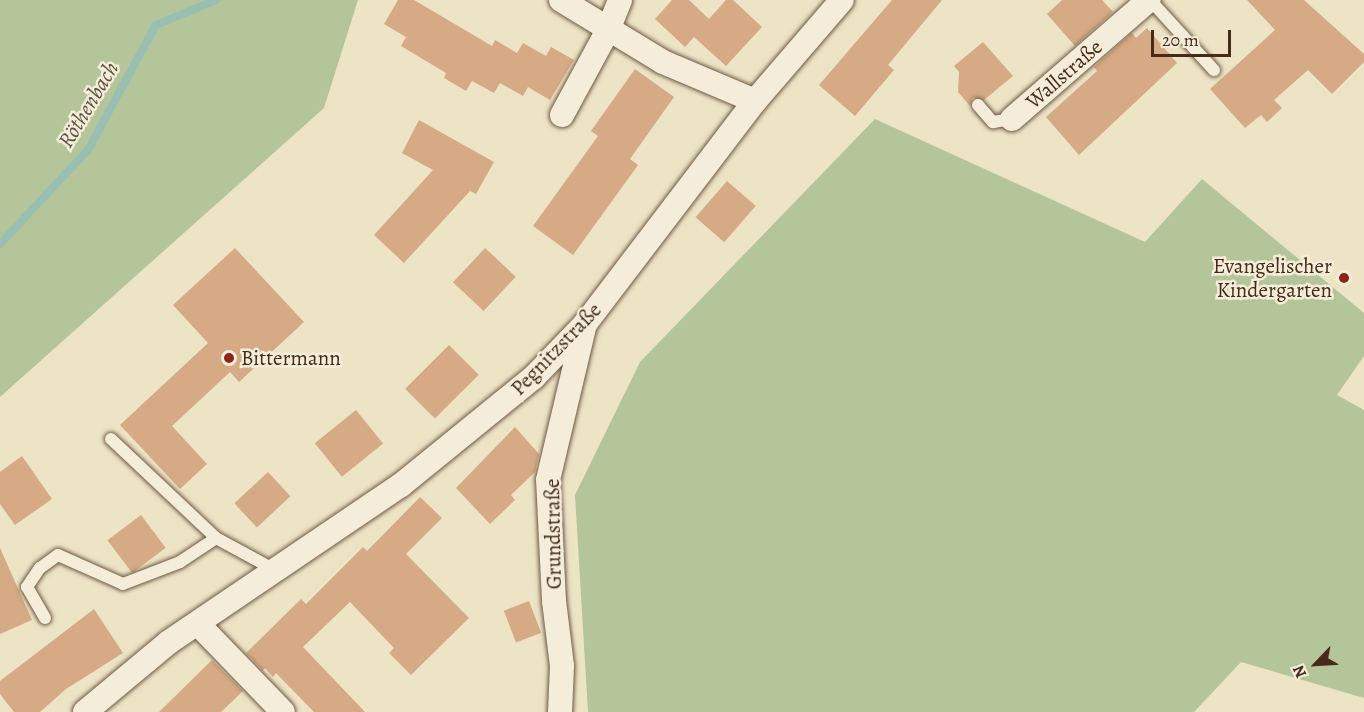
<!DOCTYPE html>
<meta charset="utf-8">
<style>
body{margin:0}
#map{position:relative;width:1364px;height:712px;overflow:hidden;background:#ede4c6;font-family:Alegreya,serif}
div>[style]{position:absolute}
[style*='--x']{left:calc(var(--x)*1px);top:calc(var(--y)*1px);width:calc(var(--w)*1px);rotate:calc(var(--a)*1deg)}
.green>*{inset:0;background:#b3c599}
.stream>*{height:8px;margin:-4px;padding:0 4px;transform-origin:4px;border-radius:4px;background:#99bfb3}
.building>*{inset:0;background:#d5aa84;transform-origin:0 0}
.roads{filter:drop-shadow(0 0 2px #705843) drop-shadow(0 0 2px #705843)}
.service>*{height:12px;margin:-6px;padding:0 6px;transform-origin:6px;border-radius:6px;background:#f3edda}
.minor>*{height:24px;margin:-12px;padding:0 12px;transform-origin:12px;border-radius:12px;background:#f3edda}
.dots>*{width:16px;height:16px;translate:-50% -50%;box-sizing:border-box;border:3px solid #f3edda;border-radius:50%}
span{translate:-50% -50%;white-space:nowrap;text-align:center;line-height:1.15;-webkit-text-stroke:5px #f3edda;paint-order:stroke}
.street-label{font-size:21px;color:#472a17}
.poi-label{font-size:21px;color:#472a17}
.right{translate:-100% -50%;text-align:right}
.left{translate:0 -50%;text-align:left}
.water-label{font-size:22px;color:#5c4f3e;font-style:italic}
.north{position:absolute;left:1286px;top:634px;width:60px;height:60px;-webkit-text-stroke:4px #f3edda;paint-order:stroke;rotate:245deg;font-size:16px;font-weight:700;line-height:24px;text-align:center;color:#472a17}
.north::after{content:'';display:block;margin:auto;width:21px;height:27px;background:#472a17;clip-path:polygon(50% 0,100% 100%,50% 72%,0 100%)}
.scale{position:absolute;left:1151px;top:30px;width:80px;height:27px;box-sizing:border-box;border:3px solid #472a17;border-top:0;padding-left:8px;font-size:18px;line-height:21px;white-space:nowrap;color:#472a17;-webkit-text-stroke:4px #f3edda;paint-order:stroke}
</style>
<div id="map">
<div class="green">
<div style="clip-path:polygon(0 0,358px 0,324px 108px,0 397px)"></div>
<div style="clip-path:polygon(875px 119px,1145px 242px,1202px 179px,1364px 313px,1364px 356px,1337px 395px,1364px 410px,1364px 698px,1241px 662px,1194px 712px,588px 712px,575px 495px,640px 362px)"></div>
</div>
<div class="stream">
<div style="--x:0;--y:244;--w:129;--a:-46.9"></div>
<div style="--x:88;--y:150;--w:142;--a:-61.5"></div>
<div style="--x:156;--y:25;--w:65;--a:-22.6"></div>
</div>
<div class="building">
<div style="clip-path:polygon(398px 0,414px 0,492px 46px,495px 40px,517px 53px,523px 43px,546px 56px,551px 47px,574px 60px,550px 100px,528px 87px,523px 96px,500px 83px,494px 93px,472px 81px,466px 91px,444px 78px,446px 73px,401px 46px,406px 37px,384px 24px)"></div>
<div style="clip-path:polygon(672px 0,689px 0,709px 19px,726px 0,733px 0,762px 27px,726px 66px,694px 37px,685px 47px,655px 19px)"></div>
<div style="clip-path:polygon(892px 0,942px 0,888px 65px,894px 70px,855px 116px,819px 85px)"></div>
<div style="clip-path:polygon(1062px 0,1102px 0,1113px 12px,1075px 46px,1047px 14px)"></div>
<div style="clip-path:polygon(1247px 0,1304px 0,1364px 54px,1364px 62px,1332px 94px,1308px 70px,1274px 100px,1282px 108px,1267px 122px,1261px 115px,1245px 128px,1210px 89px,1275px 30px)"></div>
<div style="clip-path:polygon(1147px 28px,1177px 63px,1079px 155px,1046px 117px,1097px 71px,1094px 67px,1132px 33px,1136px 38px)"></div>
<div style="clip-path:polygon(983px 42px,1013px 76px,984px 100px,973px 98px,970px 106px,958px 92px,959px 72px,954px 66px)"></div>
<div style="clip-path:polygon(635px 69px,674px 97px,630px 159px,638px 165px,573px 255px,533px 226px,598px 136px,591px 131px)"></div>
<div style="clip-path:polygon(419px 120px,494px 162px,476px 194px,470px 191px,404px 263px,374px 235px,433px 170px,402px 153px)"></div>
<div style="left:727px;top:181px;width:38px;height:48px;rotate:41deg"></div>
<div style="clip-path:polygon(235px 248px,304px 322px,239px 382px,230px 372px,172px 426px,207px 464px,180px 489px,120px 425px,208px 343px,173px 305px)"></div>
<div style="left:485px;top:248px;width:42px;height:47px;rotate:43deg"></div>
<div style="left:449px;top:345px;width:42px;height:62px;rotate:45deg"></div>
<div style="left:356px;top:410px;width:43px;height:53px;rotate:51deg"></div>
<div style="clip-path:polygon(515px 427px,539px 454px,535px 472px,511px 495px,515px 500px,490px 524px,456px 488px)"></div>
<div style="clip-path:polygon(22px 456px,52px 499px,15px 525px,0 504px,0 472px)"></div>
<div style="left:268px;top:472px;width:33px;height:46px;rotate:47deg"></div>
<div style="clip-path:polygon(420px 497px,442px 518px,406px 554px,469px 618px,411px 675px,389px 653px,394px 648px,350px 602px,303px 647px,365px 712px,314px 712px,276px 673px,273px 677px,265px 668px,263px 671px,246px 653px,301px 599px,306px 604px,363px 547px,367px 551px)"></div>
<div style="left:141px;top:515px;width:41px;height:42px;rotate:53deg"></div>
<div style="clip-path:polygon(0 548px,32px 620px,0 634px)"></div>
<div style="left:529px;top:601px;width:34px;height:27px;rotate:69deg"></div>
<div style="clip-path:polygon(94px 609px,123px 653px,66px 689px,40px 712px,14px 712px,0 694px,0 681px)"></div>
<div style="clip-path:polygon(212px 660px,243px 691px,221px 712px,159px 712px)"></div>
</div>
<div class="roads">
<div class="service">
<div style="--x:1150;--y:0;--w:95;--a:47.6"></div>
<div style="--x:978;--y:105;--w:23;--a:49"></div>
<div style="--x:993;--y:122;--w:19;--a:-9"></div>
<div style="--x:111;--y:439;--w:144;--a:43.3"></div>
<div style="--x:216;--y:538;--w:65;--a:28.5"></div>
<div style="--x:45;--y:618;--w:36;--a:-120"></div>
<div style="--x:27;--y:587;--w:23;--a:-56"></div>
<div style="--x:40;--y:568;--w:22;--a:-36"></div>
<div style="--x:58;--y:555;--w:71;--a:24"></div>
<div style="--x:123;--y:584;--w:61;--a:-21.1"></div>
<div style="--x:180;--y:562;--w:43;--a:-33.7"></div>
</div>
<div class="minor">
<div style="--x:561;--y:0;--w:119;--a:31.3"></div>
<div style="--x:663;--y:62;--w:100;--a:23"></div>
<div style="--x:562;--y:115;--w:97;--a:-61.6"></div>
<div style="--x:608;--y:30;--w:32;--a:-68"></div>
<div style="--x:1012;--y:119;--w:181;--a:-41"></div>
<div style="--x:198;--y:624;--w:122;--a:46"></div>
<div style="--x:85;--y:712;--w:109;--a:-39.8"></div>
<div style="--x:169;--y:642;--w:280;--a:-34.1"></div>
<div style="--x:401;--y:485;--w:171;--a:-39.1"></div>
<div style="--x:534;--y:377;--w:74;--a:-46.1"></div>
<div style="--x:585;--y:324;--w:280;--a:-52.7"></div>
<div style="--x:755;--y:101;--w:133;--a:-49.3"></div>
<div style="--x:560;--y:712;--w:46;--a:-87.5"></div>
<div style="--x:562;--y:666;--w:65;--a:-97"></div>
<div style="--x:554;--y:601;--w:121;--a:-92.8"></div>
<div style="--x:548;--y:480;--w:160;--a:-76.7"></div>
</div>
</div>
<div class="dots">
<div style="left:1344px;top:278px;background:#8f2418"></div>
<div style="left:229px;top:358px;background:#8f2418"></div>
</div>
<div class="street-label">
<span style="left:1064px;top:74px;rotate:-41deg">Wallstraße</span>
<span style="left:556px;top:349px;rotate:-46deg">Pegnitzstraße</span>
<span style="left:553px;top:534px;rotate:-91deg">Grundstraße</span>
</div>
<div class="poi-label">
<span class="right" style="left:1332px;top:278px">Evangelischer<br>Kindergarten</span>
<span class="left" style="left:241px;top:358px">Bittermann</span>
</div>
<div class="water-label">
<span style="left:89px;top:105px;rotate:-59deg">Röthenbach</span>
</div>
<div class="north">N</div>
<div class="scale">20 m</div>
</div>
